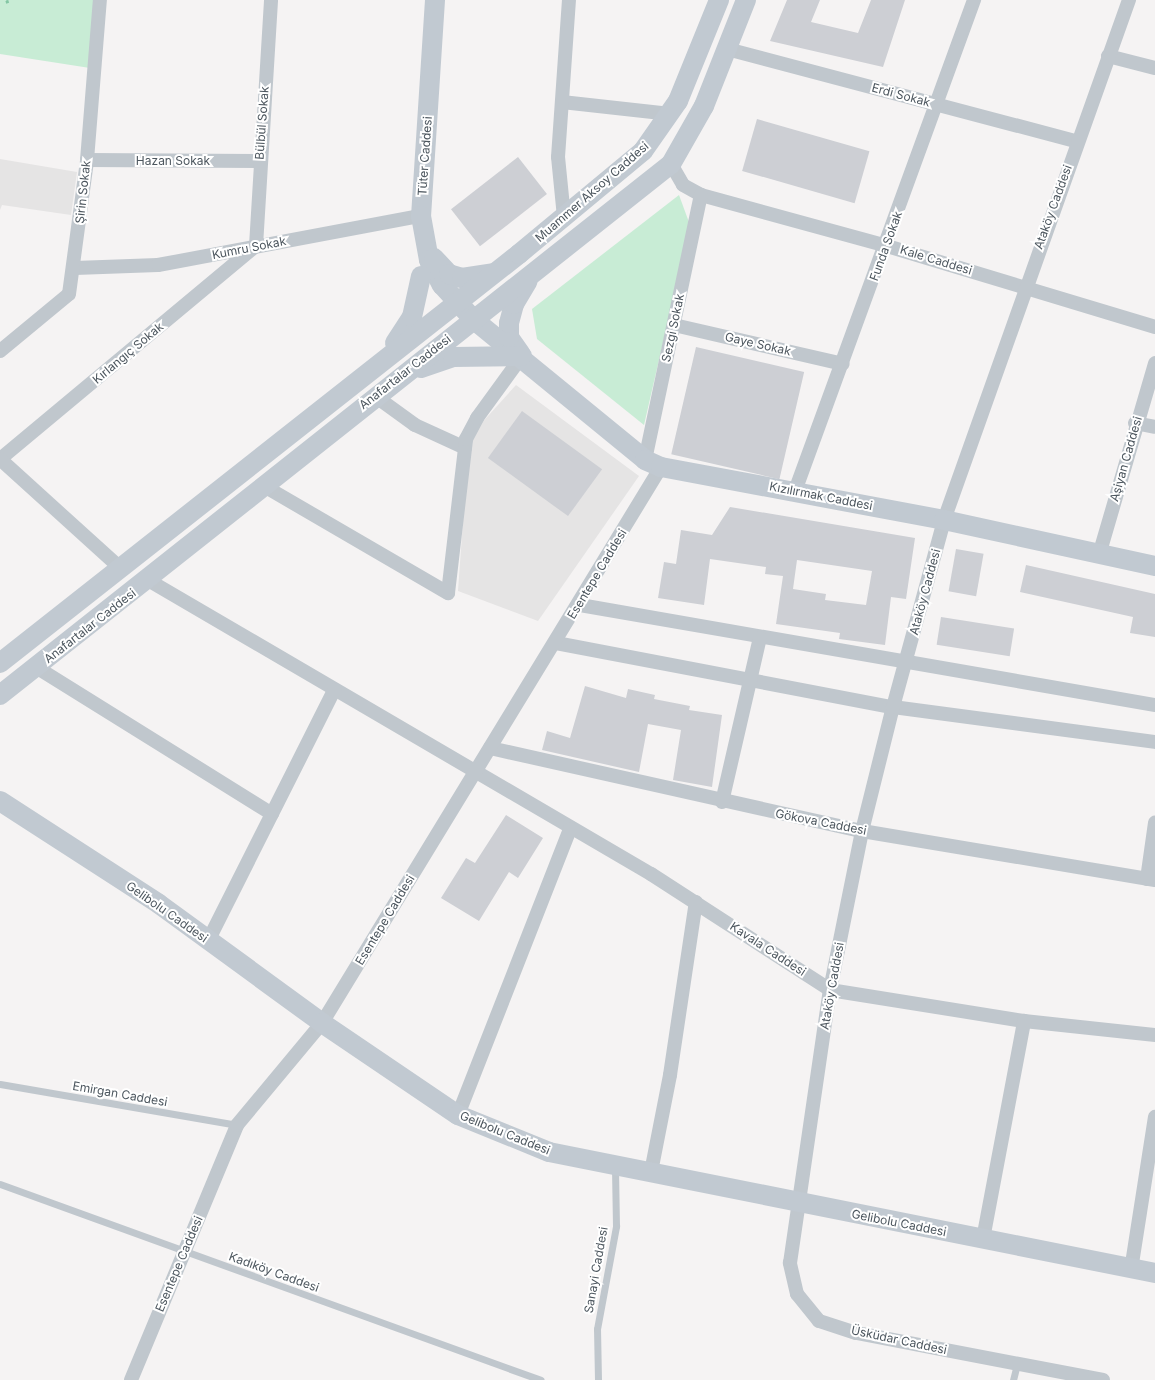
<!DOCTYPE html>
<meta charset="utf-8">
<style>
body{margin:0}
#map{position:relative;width:1155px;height:1380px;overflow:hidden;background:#f5f3f3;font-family:Inter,sans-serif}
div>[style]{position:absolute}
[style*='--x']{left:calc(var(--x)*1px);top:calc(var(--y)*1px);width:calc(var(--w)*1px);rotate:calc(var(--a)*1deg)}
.education>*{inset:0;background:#e5e4e4}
.green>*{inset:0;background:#c8ecd5}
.building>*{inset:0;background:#cdcfd4;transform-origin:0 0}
.path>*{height:2.5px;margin-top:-1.25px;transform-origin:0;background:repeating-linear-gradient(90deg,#84c6a4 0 4px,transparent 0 6.5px)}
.lane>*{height:7px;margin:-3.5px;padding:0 3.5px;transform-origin:3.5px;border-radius:3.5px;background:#c0c7cd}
.street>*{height:14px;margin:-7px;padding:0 7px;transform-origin:7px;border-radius:7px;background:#c0c7cd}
.secondary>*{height:20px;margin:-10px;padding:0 10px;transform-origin:10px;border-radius:10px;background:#c1c9d1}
span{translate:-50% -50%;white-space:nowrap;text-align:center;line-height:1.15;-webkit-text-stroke:4px #fff;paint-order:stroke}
.street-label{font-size:12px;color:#4c565e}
</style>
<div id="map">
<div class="education">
<div style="clip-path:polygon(0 159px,77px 172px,71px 215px,2px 205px,0 210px)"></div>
<div style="clip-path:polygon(516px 385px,639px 476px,538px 621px,458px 591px,469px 437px)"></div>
</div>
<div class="green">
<div style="clip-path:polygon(0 0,94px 0,90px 68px,0 54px)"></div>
<div style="clip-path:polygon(679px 195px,690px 225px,644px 425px,537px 339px,532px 309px)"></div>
</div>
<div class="building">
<div style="clip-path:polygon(787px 0,820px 0,811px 22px,858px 33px,871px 0,905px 0,883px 67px,770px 41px)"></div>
<div style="left:757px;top:119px;width:117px;height:54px;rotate:16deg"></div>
<div style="left:518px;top:157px;width:47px;height:85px;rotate:52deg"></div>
<div style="left:696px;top:347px;width:111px;height:110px;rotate:13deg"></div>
<div style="left:522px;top:411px;width:99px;height:58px;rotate:36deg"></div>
<div style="clip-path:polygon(evenodd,730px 507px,915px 538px,906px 599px,891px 597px,885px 645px,839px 639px,840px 633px,776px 624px,783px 576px,765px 574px,766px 567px,710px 559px,704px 605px,658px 598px,664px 562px,676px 564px,681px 530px,712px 535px,730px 507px,797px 560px,872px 571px,866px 605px,825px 600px,826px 594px,793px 589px,797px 560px)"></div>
<div style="left:956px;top:549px;width:28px;height:43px;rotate:10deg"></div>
<div style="clip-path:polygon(1026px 565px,1155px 594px,1155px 637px,1130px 633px,1133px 617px,1020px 592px)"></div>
<div style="left:941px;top:617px;width:74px;height:28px;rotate:9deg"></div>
<div style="clip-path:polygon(585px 686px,626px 698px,628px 689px,655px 695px,654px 699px,690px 706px,689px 710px,722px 715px,712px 787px,673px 780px,681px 730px,648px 724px,639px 772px,542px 750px,547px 731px,570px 738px)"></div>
<div style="clip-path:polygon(506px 815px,543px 838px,518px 878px,509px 872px,479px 921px,441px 898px,466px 858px,475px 863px)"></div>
</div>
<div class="path">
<div style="--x:7;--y:0;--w:3;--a:72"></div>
</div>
<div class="lane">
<div style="--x:0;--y:1084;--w:241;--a:9.8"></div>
<div style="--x:0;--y:1184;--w:575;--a:19.92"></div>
<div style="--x:598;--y:1380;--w:51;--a:-91.1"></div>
<div style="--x:597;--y:1329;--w:105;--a:-79.5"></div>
<div style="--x:616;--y:1226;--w:59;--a:-91"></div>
<div style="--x:1013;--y:1380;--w:16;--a:-76"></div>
</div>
<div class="street">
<div style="--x:727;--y:49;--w:361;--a:14.8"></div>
<div style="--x:1108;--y:56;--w:49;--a:14.3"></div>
<div style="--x:562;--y:102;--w:109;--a:6.3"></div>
<div style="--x:87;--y:160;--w:172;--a:0.3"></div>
<div style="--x:671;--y:164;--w:24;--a:60"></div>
<div style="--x:683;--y:185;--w:21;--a:29"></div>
<div style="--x:701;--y:195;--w:193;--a:15.3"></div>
<div style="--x:887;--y:246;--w:280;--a:16.8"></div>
<div style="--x:564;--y:217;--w:60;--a:-95.7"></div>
<div style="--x:558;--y:157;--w:157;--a:-86"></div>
<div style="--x:75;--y:268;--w:83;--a:-2.1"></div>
<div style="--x:158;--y:265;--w:268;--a:-10.6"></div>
<div style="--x:674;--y:325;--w:173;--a:13"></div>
<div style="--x:0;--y:351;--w:89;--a:-39.6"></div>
<div style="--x:69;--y:294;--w:135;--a:-82.3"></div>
<div style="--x:87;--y:160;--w:161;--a:-85.4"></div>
<div style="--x:375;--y:396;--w:49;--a:35.9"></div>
<div style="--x:415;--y:425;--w:55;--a:24.7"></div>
<div style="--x:1135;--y:423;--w:20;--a:11"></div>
<div style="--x:0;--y:459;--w:333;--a:-39.8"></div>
<div style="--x:256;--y:246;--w:246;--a:-86.5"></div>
<div style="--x:0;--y:459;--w:159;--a:42.2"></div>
<div style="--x:645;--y:460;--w:271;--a:-78.1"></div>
<div style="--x:264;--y:486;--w:213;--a:30.2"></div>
<div style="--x:448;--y:593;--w:155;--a:-83.3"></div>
<div style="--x:466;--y:439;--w:24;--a:-62"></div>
<div style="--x:477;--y:418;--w:77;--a:-54"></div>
<div style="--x:795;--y:491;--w:523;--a:-69.97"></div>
<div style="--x:1099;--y:555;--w:200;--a:-73.7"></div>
<div style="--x:148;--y:580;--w:583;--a:30.31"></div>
<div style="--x:651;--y:874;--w:213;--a:32.9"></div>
<div style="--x:830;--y:990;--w:196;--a:9.1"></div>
<div style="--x:1024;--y:1021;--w:132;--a:6.1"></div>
<div style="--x:580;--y:605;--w:584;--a:9.87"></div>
<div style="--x:556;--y:643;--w:343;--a:10.8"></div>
<div style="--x:893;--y:707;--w:264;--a:7.6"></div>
<div style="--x:36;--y:667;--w:278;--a:31.9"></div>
<div style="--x:490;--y:748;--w:381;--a:12.6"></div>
<div style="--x:862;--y:831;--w:297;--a:9.5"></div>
<div style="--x:722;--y:802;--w:168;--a:-77"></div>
<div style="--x:1147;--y:879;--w:57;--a:-81.9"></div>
<div style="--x:208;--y:941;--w:281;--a:-63.3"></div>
<div style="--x:458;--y:1115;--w:307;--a:-68.6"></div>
<div style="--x:651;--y:1172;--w:99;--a:-78.9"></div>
<div style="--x:670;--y:1075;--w:175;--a:-81.5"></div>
<div style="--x:983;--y:1239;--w:222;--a:-79.3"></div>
<div style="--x:1131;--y:1270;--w:155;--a:-81.1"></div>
<div style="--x:131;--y:1380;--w:276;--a:-67.4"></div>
<div style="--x:237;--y:1125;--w:133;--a:-50.2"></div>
<div style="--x:322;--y:1023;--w:651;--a:-58.63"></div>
<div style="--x:1103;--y:1380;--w:251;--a:-169.2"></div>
<div style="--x:856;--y:1333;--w:39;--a:-162"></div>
<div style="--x:819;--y:1321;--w:35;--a:-129"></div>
<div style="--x:797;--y:1294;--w:32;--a:-103"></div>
<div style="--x:790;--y:1263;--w:276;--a:-81.7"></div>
<div style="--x:830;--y:990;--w:162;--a:-78.6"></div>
<div style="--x:862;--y:831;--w:128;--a:-76"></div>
<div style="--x:893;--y:707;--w:194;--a:-74.7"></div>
<div style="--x:944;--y:520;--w:552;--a:-70.42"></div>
</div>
<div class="secondary">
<div style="--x:435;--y:0;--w:216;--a:93.7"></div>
<div style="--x:421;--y:216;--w:45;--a:79.7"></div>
<div style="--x:429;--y:260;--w:28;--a:63"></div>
<div style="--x:442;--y:285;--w:46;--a:47.6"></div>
<div style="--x:473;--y:319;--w:222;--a:39.3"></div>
<div style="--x:645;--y:460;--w:17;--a:24"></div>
<div style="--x:661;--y:467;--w:288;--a:10.6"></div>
<div style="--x:944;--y:520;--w:216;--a:12.3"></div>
<div style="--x:434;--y:258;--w:22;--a:47"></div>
<div style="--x:449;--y:274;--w:14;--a:17"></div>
<div style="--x:462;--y:278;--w:30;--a:-9"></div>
<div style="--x:395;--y:343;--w:31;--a:-57"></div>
<div style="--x:412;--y:317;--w:42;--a:-77.6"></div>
<div style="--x:520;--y:353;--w:19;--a:-125"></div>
<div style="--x:509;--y:337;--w:14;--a:-90"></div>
<div style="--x:509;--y:323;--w:20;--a:-75"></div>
<div style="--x:514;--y:304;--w:26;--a:-59"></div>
<div style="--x:421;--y:368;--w:34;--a:-19"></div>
<div style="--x:453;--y:357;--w:69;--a:-0.8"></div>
<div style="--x:0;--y:663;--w:661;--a:-38.24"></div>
<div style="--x:519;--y:254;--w:161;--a:-39.7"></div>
<div style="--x:643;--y:151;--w:61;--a:-55"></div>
<div style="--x:678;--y:101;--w:109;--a:-67.9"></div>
<div style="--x:0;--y:695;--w:856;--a:-38.36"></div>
<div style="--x:671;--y:164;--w:67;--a:-60.4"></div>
<div style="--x:704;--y:106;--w:114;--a:-68.4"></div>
<div style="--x:0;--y:801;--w:189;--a:32.9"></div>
<div style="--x:159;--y:904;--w:202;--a:36.1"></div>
<div style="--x:322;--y:1023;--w:164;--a:34.1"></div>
<div style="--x:458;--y:1115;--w:98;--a:22.1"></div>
<div style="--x:549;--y:1152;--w:618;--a:11.29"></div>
</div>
<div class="street-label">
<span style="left:901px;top:95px;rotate:15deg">Erdi Sokak</span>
<span style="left:262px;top:123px;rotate:-86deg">Bülbül Sokak</span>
<span style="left:425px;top:156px;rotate:-86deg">Tüter Caddesi</span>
<span style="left:173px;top:161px">Hazan Sokak</span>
<span style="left:83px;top:192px;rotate:-84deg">Şirin Sokak</span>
<span style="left:592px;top:192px;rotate:-41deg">Muammer Aksoy Caddesi</span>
<span style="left:1053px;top:207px;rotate:-70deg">Ataköy Caddesi</span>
<span style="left:886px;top:246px;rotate:-70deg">Funda Sokak</span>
<span style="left:249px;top:248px;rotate:-11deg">Kumru Sokak</span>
<span style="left:936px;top:260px;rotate:17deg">Kale Caddesi</span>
<span style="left:673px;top:328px;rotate:-78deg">Sezgi Sokak</span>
<span style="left:758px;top:344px;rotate:13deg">Gaye Sokak</span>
<span style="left:128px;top:353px;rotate:-40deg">Kırlangıç Sokak</span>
<span style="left:405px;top:372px;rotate:-38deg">Anafartalar Caddesi</span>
<span style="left:1126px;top:459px;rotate:-74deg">Aşiyan Caddesi</span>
<span style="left:821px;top:496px;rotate:11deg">Kızılırmak Caddesi</span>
<span style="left:597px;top:574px;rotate:-59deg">Esentepe Caddesi</span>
<span style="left:925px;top:592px;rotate:-75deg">Ataköy Caddesi</span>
<span style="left:90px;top:626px;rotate:-38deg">Anafartalar Caddesi</span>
<span style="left:821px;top:822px;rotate:11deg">Gökova Caddesi</span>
<span style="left:167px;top:912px;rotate:35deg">Gelibolu Caddesi</span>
<span style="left:385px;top:920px;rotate:-59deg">Esentepe Caddesi</span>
<span style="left:768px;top:949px;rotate:33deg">Kavala Caddesi</span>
<span style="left:832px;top:986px;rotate:-80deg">Ataköy Caddesi</span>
<span style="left:120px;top:1094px;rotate:10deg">Emirgan Caddesi</span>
<span style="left:505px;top:1133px;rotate:22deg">Gelibolu Caddesi</span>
<span style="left:899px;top:1223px;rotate:11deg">Gelibolu Caddesi</span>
<span style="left:179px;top:1264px;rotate:-67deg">Esentepe Caddesi</span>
<span style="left:596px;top:1270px;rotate:-80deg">Sanayi Caddesi</span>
<span style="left:274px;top:1272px;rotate:20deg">Kadıköy Caddesi</span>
<span style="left:899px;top:1340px;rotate:12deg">Üsküdar Caddesi</span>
</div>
</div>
